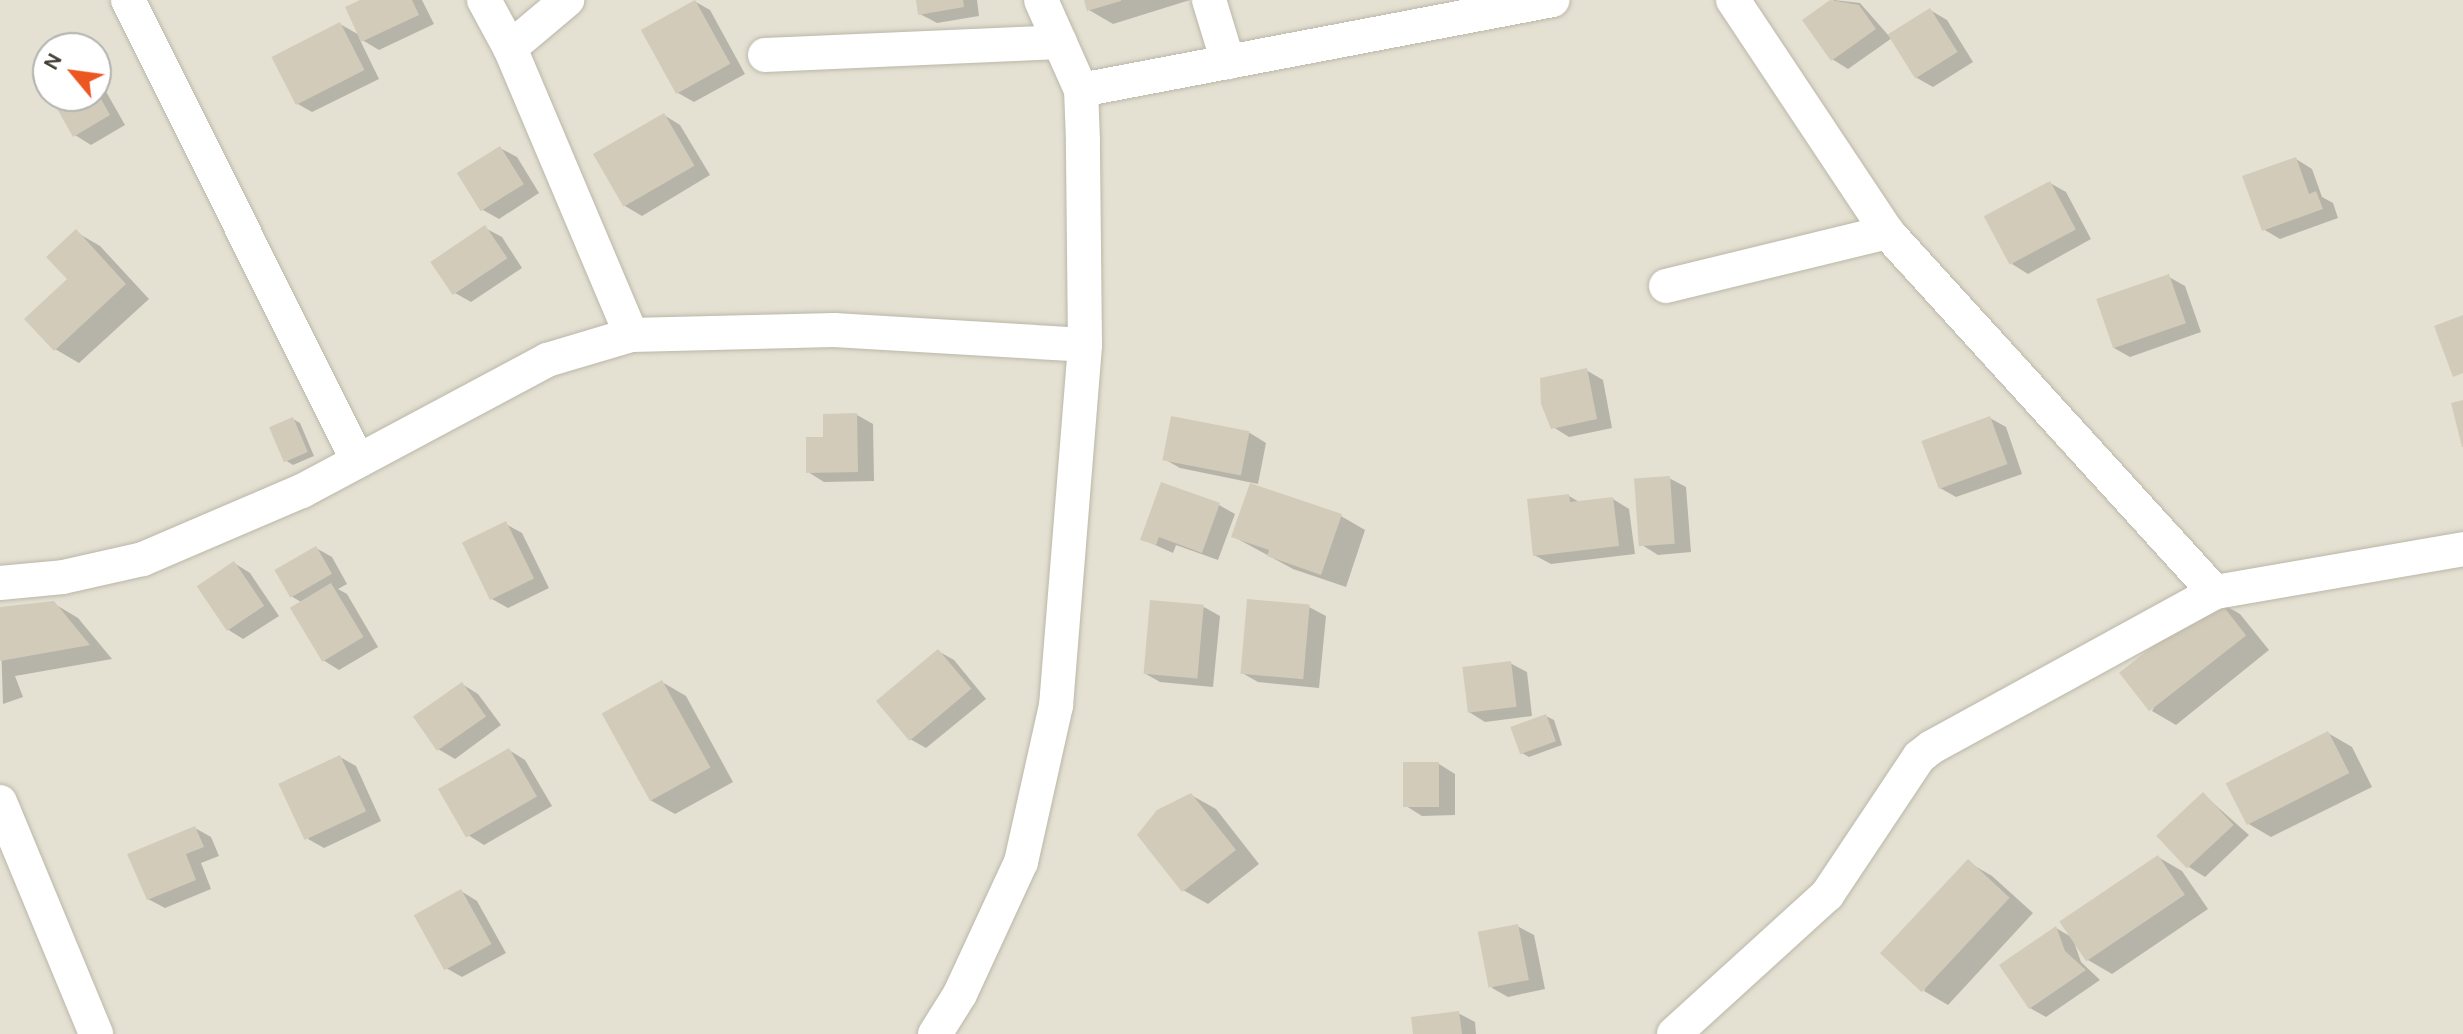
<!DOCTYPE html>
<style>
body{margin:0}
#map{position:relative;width:2463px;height:1034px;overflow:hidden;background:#f1eee4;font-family:Karla,sans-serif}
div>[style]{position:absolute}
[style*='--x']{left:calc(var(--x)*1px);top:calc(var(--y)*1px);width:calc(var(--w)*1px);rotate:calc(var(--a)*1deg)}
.residential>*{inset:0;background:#e4e1d3}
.shadow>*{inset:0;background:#0003}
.building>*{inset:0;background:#d2cbba;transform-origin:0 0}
.roads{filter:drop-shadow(0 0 2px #bbb7a8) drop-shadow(0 0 2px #bbb7a8)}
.minor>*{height:34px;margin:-17px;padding:0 17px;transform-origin:17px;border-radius:17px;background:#fff}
span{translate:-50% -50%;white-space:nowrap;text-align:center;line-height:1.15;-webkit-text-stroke:8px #fff;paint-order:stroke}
.north{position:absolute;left:32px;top:32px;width:80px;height:80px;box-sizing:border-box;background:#fff;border:2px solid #b3b2ae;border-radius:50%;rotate:299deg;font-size:22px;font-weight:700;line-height:32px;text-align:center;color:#423f35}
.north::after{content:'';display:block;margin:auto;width:28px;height:36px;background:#eb5621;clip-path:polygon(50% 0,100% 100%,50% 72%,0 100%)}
</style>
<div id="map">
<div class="residential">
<div style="clip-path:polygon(evenodd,0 0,2463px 0,2463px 1034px,0 1034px,0 0,48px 48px,96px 48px,96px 96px,48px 96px,48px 48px)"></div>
</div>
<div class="shadow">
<div style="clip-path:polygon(364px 0,422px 0,434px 24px,379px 50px,359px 38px,379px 79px,312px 112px,296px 103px,340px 24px,361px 36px)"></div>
<div style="clip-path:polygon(918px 0,977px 0,979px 16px,937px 23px,920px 14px)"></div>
<div style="clip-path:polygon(1086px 0,1190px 0,1113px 24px,1089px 10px)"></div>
<div style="clip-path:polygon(1834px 0,1860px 3px,1889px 36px,1930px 10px,1947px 20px,1973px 62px,1933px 87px,1917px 78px,1892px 38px,1848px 69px,1832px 59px,1805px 20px)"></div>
<div style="clip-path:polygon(694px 1px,710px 10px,745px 74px,694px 102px,678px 93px,643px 30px)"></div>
<div style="clip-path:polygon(96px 74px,125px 125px,91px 145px,75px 135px,52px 96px,96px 96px)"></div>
<div style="clip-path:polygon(664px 115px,680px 125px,710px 175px,642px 216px,625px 206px)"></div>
<div style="clip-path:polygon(500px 148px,517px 157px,539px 193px,499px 219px,483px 210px)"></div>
<div style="clip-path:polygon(2296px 159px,2312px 169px,2322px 197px,2333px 203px,2338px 218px,2280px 239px,2263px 229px)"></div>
<div style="clip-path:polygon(2050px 183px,2066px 192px,2091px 239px,2028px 274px,2012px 264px)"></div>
<div style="clip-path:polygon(485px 228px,502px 237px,522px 268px,471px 302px,455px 293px)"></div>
<div style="clip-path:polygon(76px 232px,100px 246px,149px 299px,79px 363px,55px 349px)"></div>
<div style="clip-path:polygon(2169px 277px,2185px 286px,2201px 332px,2130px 357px,2114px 348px)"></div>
<div style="clip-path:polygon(1586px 370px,1603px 380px,1612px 428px,1569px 437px,1553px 427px)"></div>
<div style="clip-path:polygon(857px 415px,873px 424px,874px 481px,824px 482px,808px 472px,826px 439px)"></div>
<div style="clip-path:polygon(1172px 418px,1250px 433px,1266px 443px,1258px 484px,1180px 468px,1164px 459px)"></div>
<div style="clip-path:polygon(1990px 418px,2006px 427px,2022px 474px,1956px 497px,1940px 488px)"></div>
<div style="clip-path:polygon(293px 419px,300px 423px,314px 456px,293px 465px,285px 460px)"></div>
<div style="clip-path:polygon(1669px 478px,1686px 487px,1691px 552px,1658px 555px,1642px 545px)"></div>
<div style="clip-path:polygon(1569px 496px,1581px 503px,1613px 499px,1629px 509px,1635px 554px,1551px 564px,1534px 555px)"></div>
<div style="clip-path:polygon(1219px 505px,1235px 514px,1218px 560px,1176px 545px,1173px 553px,1142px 539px)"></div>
<div style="clip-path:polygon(1341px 516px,1365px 530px,1346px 587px,1293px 569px,1234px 537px)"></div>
<div style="clip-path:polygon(506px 524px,522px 533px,549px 588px,508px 608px,492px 599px)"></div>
<div style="clip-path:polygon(316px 548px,332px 557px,347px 584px,338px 589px,347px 594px,378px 647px,339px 670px,323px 660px,301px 602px,291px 596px)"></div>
<div style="clip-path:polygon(234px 563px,250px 573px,279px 616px,243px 639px,227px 629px)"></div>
<div style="clip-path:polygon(2216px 600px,2240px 614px,2269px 650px,2176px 725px,2152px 711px)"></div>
<div style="clip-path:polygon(53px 603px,78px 618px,112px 659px,15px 676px,23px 697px,3px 704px,0 609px)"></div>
<div style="clip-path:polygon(1204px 607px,1220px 616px,1213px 687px,1160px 682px,1144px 673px)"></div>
<div style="clip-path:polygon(1309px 607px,1326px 616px,1319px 688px,1258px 682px,1242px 673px)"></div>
<div style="clip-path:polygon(938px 651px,954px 660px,986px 699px,926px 748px,910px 739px,878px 701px)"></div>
<div style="clip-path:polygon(1510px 663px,1527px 672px,1532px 716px,1485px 722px,1469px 712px)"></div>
<div style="clip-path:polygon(662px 682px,686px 696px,733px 782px,675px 814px,650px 800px)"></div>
<div style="clip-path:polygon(462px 684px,478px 694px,501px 725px,455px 759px,438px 749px)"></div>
<div style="clip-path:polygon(1546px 716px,1554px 720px,1562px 745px,1529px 757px,1522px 753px)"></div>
<div style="clip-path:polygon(2328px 733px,2352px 747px,2372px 787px,2271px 837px,2247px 823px)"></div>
<div style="clip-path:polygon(509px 750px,525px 760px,552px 806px,484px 845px,468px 835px)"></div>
<div style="clip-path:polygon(340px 757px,356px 766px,381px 821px,324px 848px,308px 839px)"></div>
<div style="clip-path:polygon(1439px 764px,1455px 774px,1455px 815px,1422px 816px,1406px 806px)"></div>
<div style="clip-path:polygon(2203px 794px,2249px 835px,2205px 877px,2189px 867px)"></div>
<div style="clip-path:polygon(1191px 795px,1216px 809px,1259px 864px,1208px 904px,1183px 890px)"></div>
<div style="clip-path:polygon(195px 828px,211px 837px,219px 856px,201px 863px,211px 889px,165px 908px,148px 899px)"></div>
<div style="clip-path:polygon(2158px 857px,2182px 871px,2208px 909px,2112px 974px,2088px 960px,2074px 942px,2081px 962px,2100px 980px,2046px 1017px,2030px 1008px,2056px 928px,2073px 938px)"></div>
<div style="clip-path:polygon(1968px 862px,1992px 876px,2033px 913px,1948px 1005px,1924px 991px)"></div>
<div style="clip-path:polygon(461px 891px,477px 901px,506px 953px,462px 977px,446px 968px)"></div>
<div style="clip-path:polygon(1517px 926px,1534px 935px,1545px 989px,1508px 997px,1492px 988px)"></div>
<div style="clip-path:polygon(1458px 1013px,1475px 1022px,1476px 1034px,1415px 1034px)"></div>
</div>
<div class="building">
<div style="clip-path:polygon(360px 0,412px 0,419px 15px,361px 42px,345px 7px)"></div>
<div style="left:695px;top:0;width:73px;height:62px;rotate:61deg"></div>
<div style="clip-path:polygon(916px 0,963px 0,964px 7px,918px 15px)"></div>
<div style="clip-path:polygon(1084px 0,1121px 0,1121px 1px,1087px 11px)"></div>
<div style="clip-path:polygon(1830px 0,1859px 5px,1876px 29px,1831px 61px,1802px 20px)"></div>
<div style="left:1930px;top:8px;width:52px;height:50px;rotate:58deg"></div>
<div style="left:340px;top:22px;width:54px;height:77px;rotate:63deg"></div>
<div style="clip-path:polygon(48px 63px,48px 93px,35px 70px)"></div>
<div style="clip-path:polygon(96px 90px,110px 115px,73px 137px,50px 96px,96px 96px)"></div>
<div style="left:664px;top:113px;width:61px;height:82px;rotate:60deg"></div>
<div style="left:500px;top:146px;width:45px;height:51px;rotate:58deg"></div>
<div style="clip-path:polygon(2296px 157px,2309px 194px,2316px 191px,2323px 209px,2262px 231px,2242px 176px)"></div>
<div style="left:2050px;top:181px;width:55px;height:75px;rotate:62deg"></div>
<div style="left:485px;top:225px;width:40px;height:66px;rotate:56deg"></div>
<div style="clip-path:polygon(76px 229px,126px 284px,54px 351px,24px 319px,67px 279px,46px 257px)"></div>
<div style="left:2169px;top:274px;width:52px;height:77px;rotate:71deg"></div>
<div style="clip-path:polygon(2463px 315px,2463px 373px,2453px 377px,2434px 326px)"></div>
<div style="clip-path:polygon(1587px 368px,1597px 419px,1551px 429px,1541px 404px,1540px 378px)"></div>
<div style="clip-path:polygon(2463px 400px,2463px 447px,2462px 447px,2451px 403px)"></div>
<div style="clip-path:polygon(857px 413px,858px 472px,806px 473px,806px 437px,823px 437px,823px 414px)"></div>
<div style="left:1171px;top:416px;width:80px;height:45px;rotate:11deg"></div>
<div style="left:1990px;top:416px;width:51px;height:73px;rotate:70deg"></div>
<div style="left:293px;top:417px;width:38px;height:26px;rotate:67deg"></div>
<div style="left:1670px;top:476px;width:68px;height:36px;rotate:86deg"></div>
<div style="clip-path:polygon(1161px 482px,1220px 503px,1202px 553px,1159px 537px,1156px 545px,1140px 540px)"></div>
<div style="clip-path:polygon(1250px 483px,1342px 514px,1321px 575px,1267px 556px,1269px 550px,1231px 537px)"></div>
<div style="clip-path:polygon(1569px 494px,1570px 502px,1613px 497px,1619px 546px,1533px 556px,1527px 499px)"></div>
<div style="left:506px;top:521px;width:64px;height:49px;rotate:64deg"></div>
<div style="left:316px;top:546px;width:32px;height:48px;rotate:60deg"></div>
<div style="left:234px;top:561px;width:54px;height:45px;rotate:56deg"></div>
<div style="left:331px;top:583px;width:63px;height:48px;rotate:59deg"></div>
<div style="left:2216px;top:597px;width:49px;height:123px;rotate:52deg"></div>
<div style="left:1247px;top:599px;width:63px;height:75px;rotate:5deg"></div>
<div style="left:1150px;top:600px;width:54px;height:74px;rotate:5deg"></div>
<div style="clip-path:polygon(54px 601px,90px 645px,0 661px,0 607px)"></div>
<div style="left:938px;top:649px;width:52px;height:81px;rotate:50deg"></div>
<div style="left:1511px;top:661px;width:46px;height:49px;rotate:83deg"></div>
<div style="left:662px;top:680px;width:100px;height:69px;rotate:61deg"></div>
<div style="left:462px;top:682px;width:42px;height:60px;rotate:55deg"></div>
<div style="left:1546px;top:714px;width:29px;height:38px;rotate:70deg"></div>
<div style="left:2328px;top:731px;width:47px;height:115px;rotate:63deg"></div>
<div style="left:509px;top:748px;width:56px;height:82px;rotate:60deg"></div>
<div style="left:340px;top:755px;width:62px;height:68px;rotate:65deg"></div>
<div style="left:1439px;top:762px;width:45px;height:36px;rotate:90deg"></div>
<div style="left:2203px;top:792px;width:45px;height:64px;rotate:47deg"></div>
<div style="clip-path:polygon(1191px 793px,1236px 850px,1182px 892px,1137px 835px,1157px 810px)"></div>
<div style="clip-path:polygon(195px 826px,204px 847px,186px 854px,196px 880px,147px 900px,127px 854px)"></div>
<div style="left:2158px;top:855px;width:48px;height:119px;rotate:56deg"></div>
<div style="left:1968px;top:859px;width:57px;height:129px;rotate:43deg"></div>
<div style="left:461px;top:889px;width:63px;height:54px;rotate:61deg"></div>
<div style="left:1518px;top:924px;width:57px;height:41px;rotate:79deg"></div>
<div style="clip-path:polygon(2056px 926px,2065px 951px,2086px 970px,2029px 1009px,1999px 965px)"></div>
<div style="clip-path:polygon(1459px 1011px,1462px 1034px,1413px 1034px,1411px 1017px)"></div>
</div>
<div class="roads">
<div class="minor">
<div style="--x:128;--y:0;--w:515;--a:63.48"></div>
<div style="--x:484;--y:0;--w:55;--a:61.6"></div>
<div style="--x:510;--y:48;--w:311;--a:67.1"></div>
<div style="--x:1209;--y:0;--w:65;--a:73"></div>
<div style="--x:1733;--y:0;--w:278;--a:56.4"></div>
<div style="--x:1887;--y:232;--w:487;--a:47.7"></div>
<div style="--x:510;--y:48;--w:75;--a:-40.1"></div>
<div style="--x:765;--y:55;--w:295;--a:-2.5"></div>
<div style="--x:1081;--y:90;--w:480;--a:-10.8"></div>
<div style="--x:1666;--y:286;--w:228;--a:-13.7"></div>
<div style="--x:0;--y:583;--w:63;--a:-5.4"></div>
<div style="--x:63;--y:577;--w:82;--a:-12.7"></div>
<div style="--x:143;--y:559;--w:173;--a:-23.2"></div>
<div style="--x:302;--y:491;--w:278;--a:-28.1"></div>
<div style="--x:547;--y:360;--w:88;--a:-16.6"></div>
<div style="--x:631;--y:335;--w:203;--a:-1.4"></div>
<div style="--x:834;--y:330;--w:251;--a:3.4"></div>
<div style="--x:0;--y:802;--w:251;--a:67.5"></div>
<div style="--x:935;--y:1034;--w:47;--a:-58"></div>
<div style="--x:960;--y:994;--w:145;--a:-65.2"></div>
<div style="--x:1021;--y:862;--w:160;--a:-77.4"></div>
<div style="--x:1056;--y:706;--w:362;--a:-85.4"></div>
<div style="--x:1085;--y:345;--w:204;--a:-90.6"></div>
<div style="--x:1083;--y:141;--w:51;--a:-92.2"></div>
<div style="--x:1081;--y:90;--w:98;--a:-114"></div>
<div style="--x:1674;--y:1034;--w:207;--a:-42.3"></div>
<div style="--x:1827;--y:895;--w:166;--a:-56.3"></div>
<div style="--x:1919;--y:757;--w:16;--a:-38"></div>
<div style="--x:1932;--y:747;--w:323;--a:-28.7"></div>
<div style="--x:2215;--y:592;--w:252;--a:-9.8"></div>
</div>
</div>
<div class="north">N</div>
</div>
